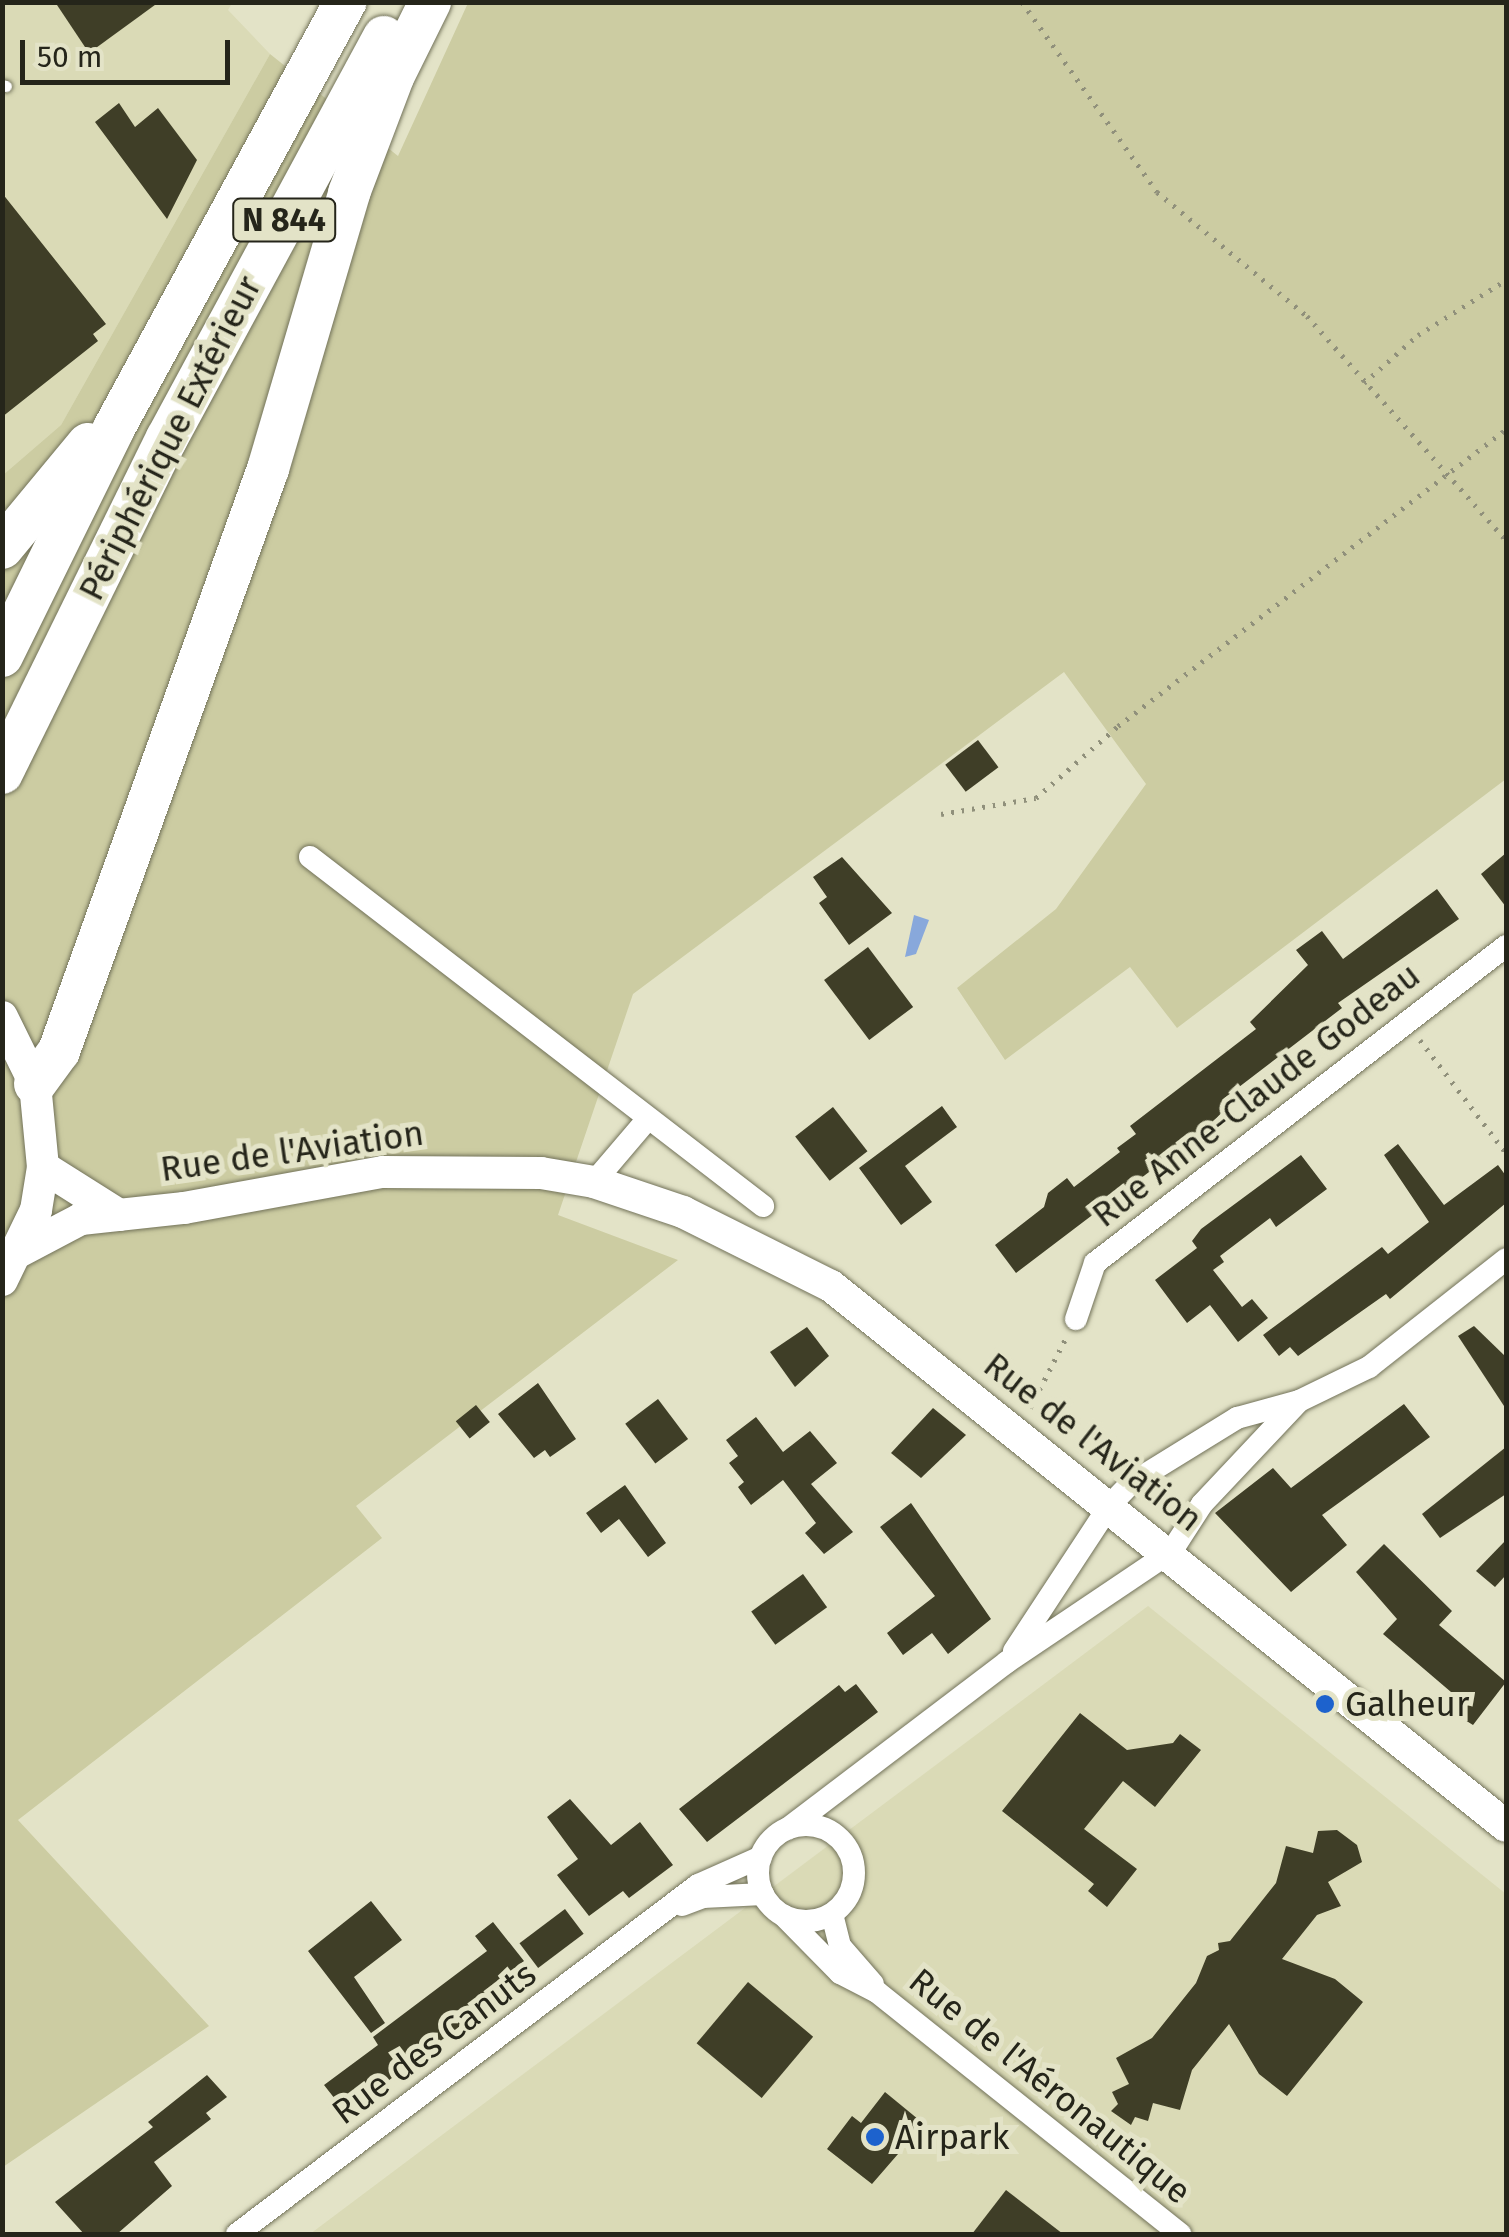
<!DOCTYPE html>
<meta charset="utf-8">
<style>
body{margin:0}
#map{position:relative;width:1509px;height:2237px;overflow:hidden;background:#e3e3c7;font-family:"Fira Sans",sans-serif}
div>[style]{position:absolute}
[style*='--x']{left:calc(var(--x)*1px);top:calc(var(--y)*1px);width:calc(var(--w)*1px);rotate:calc(var(--a)*1deg)}
.built>*{inset:0;background:#dadab6}
.green>*{inset:0;background:#cccca2}
.water>*{inset:0;background:#88a8db}
.building>*{inset:0;background:#3f3e27;transform-origin:0 0}
.path>*{height:5px;margin-top:-2.5px;transform-origin:0;background:repeating-linear-gradient(90deg,#90907b 0 2.5px,transparent 0 10.5px)}
.roads{filter:drop-shadow(0 0 2px #727259) drop-shadow(0 0 2px #727259)}
.lane>*{height:11px;margin:-5.5px;padding:0 5.5px;transform-origin:5.5px;border-radius:5.5px;background:#fff}
.street>*{height:22px;margin:-11px;padding:0 11px;transform-origin:11px;border-radius:11px;background:#fff}
.street>.ring{margin:-11px;padding:0;box-sizing:content-box;background:none;border:22px solid #fff;border-radius:50%}
.secondary>*{height:32px;margin:-16px;padding:0 16px;transform-origin:16px;border-radius:16px;background:#fff}
.highway>*{height:42px;margin:-21px;padding:0 21px;transform-origin:21px;border-radius:21px;background:#fff}
.dots>*{width:28px;height:28px;translate:-50% -50%;box-sizing:border-box;border:5px solid #e3e3c7;border-radius:50%}
span{translate:-50% -50%;white-space:nowrap;text-align:center;line-height:1.15;-webkit-text-stroke:10px #e3e3c7;paint-order:stroke}
.shield-label span{padding:2px 8px;background:#e3e3c7;border:2px solid;border-radius:8px;-webkit-text-stroke-width:0}
.shield-label{font-size:32px;color:#25251a;font-weight:700}
.street-label{font-size:35px;color:#25251a}
.poi-label{font-size:35px;color:#25251a}
.left{translate:0 -50%;text-align:left}
.frame{position:absolute;inset:0;border:5px solid #25251a;pointer-events:none}
.scale{position:absolute;left:20px;top:40px;width:210px;height:45px;box-sizing:border-box;border:5px solid #25251a;border-top:0;padding-left:12px;font-size:30px;line-height:35px;white-space:nowrap;color:#25251a;-webkit-text-stroke:8px #e3e3c7;paint-order:stroke}
</style>
<div id="map">
<div class="built">
<div style="clip-path:polygon(3px 3px,232px 3px,228px 10px,270px 54px,61px 425px,3px 475px)"></div>
<div style="clip-path:polygon(1148px 1606px,1506px 1894px,1506px 2234px,310px 2234px)"></div>
</div>
<div class="green">
<div style="clip-path:polygon(468px 3px,1506px 3px,1506px 779px,1177px 1028px,1130px 967px,1005px 1060px,957px 988px,1056px 909px,1146px 784px,1064px 672px,633px 994px,558px 1215px,678px 1260px,356px 1506px,382px 1538px,18px 1820px,209px 2026px,3px 2167px,3px 475px,61px 425px,270px 54px,398px 156px)"></div>
</div>
<div class="water">
<div style="clip-path:polygon(914px 915px,929px 920px,916px 954px,905px 957px)"></div>
</div>
<div class="building">
<div style="clip-path:polygon(55px 2px,159px 2px,89px 53px)"></div>
<div style="clip-path:polygon(119px 103px,135px 127px,158px 108px,197px 160px,167px 219px,95px 122px)"></div>
<div style="clip-path:polygon(2px 193px,106px 324px,93px 334px,98px 341px,2px 417px)"></div>
<div style="left:978px;top:740px;width:34px;height:41px;rotate:53deg"></div>
<div style="clip-path:polygon(1506px 853px,1506px 907px,1481px 874px)"></div>
<div style="clip-path:polygon(842px 857px,892px 913px,849px 945px,819px 903px,827px 897px,813px 877px)"></div>
<div style="clip-path:polygon(1437px 889px,1459px 919px,1338px 1003px,1342px 1008px,1222px 1100px,1227px 1107px,1207px 1128px,1016px 1273px,995px 1245px,1044px 1207px,1048px 1193px,1067px 1178px,1074px 1187px,1120px 1152px,1117px 1148px,1136px 1134px,1130px 1126px,1256px 1029px,1250px 1022px,1308px 965px,1296px 950px,1322px 931px,1343px 959px)"></div>
<div style="left:868px;top:947px;width:75px;height:55px;rotate:53deg"></div>
<div style="clip-path:polygon(942px 1106px,957px 1127px,905px 1166px,932px 1202px,901px 1225px,859px 1168px)"></div>
<div style="left:833px;top:1107px;width:56px;height:48px;rotate:52deg"></div>
<div style="clip-path:polygon(1398px 1144px,1444px 1205px,1498px 1165px,1506px 1176px,1506px 1203px,1390px 1299px,1386px 1294px,1298px 1356px,1290px 1347px,1279px 1356px,1263px 1335px,1382px 1247px,1388px 1254px,1429px 1222px,1384px 1155px)"></div>
<div style="clip-path:polygon(1301px 1155px,1327px 1189px,1276px 1227px,1270px 1218px,1220px 1256px,1224px 1262px,1213px 1270px,1242px 1307px,1252px 1299px,1268px 1318px,1238px 1342px,1210px 1305px,1187px 1323px,1155px 1280px,1197px 1248px,1192px 1241px,1201px 1229px)"></div>
<div style="clip-path:polygon(1474px 1326px,1506px 1357px,1506px 1409px,1458px 1336px)"></div>
<div style="clip-path:polygon(807px 1327px,829px 1356px,795px 1387px,770px 1352px)"></div>
<div style="clip-path:polygon(538px 1383px,576px 1439px,550px 1457px,545px 1450px,534px 1458px,498px 1414px)"></div>
<div style="left:658px;top:1399px;width:50px;height:41px;rotate:53deg"></div>
<div style="clip-path:polygon(1404px 1404px,1430px 1437px,1322px 1515px,1347px 1545px,1291px 1592px,1215px 1513px,1273px 1468px,1291px 1488px)"></div>
<div style="left:476px;top:1405px;width:22px;height:26px;rotate:51deg"></div>
<div style="clip-path:polygon(933px 1408px,966px 1435px,921px 1478px,891px 1453px)"></div>
<div style="clip-path:polygon(756px 1417px,783px 1452px,810px 1431px,837px 1463px,811px 1484px,853px 1532px,824px 1554px,805px 1533px,816px 1523px,783px 1480px,751px 1505px,738px 1487px,744px 1482px,729px 1463px,738px 1456px,726px 1440px)"></div>
<div style="clip-path:polygon(1506px 1447px,1506px 1494px,1440px 1538px,1422px 1514px)"></div>
<div style="clip-path:polygon(625px 1485px,666px 1543px,648px 1557px,619px 1519px,601px 1533px,586px 1513px)"></div>
<div style="clip-path:polygon(911px 1503px,991px 1619px,948px 1654px,932px 1633px,903px 1655px,887px 1633px,935px 1596px,880px 1527px)"></div>
<div style="clip-path:polygon(1506px 1540px,1506px 1575px,1495px 1587px,1476px 1571px)"></div>
<div style="clip-path:polygon(1384px 1544px,1452px 1611px,1439px 1625px,1506px 1682px,1473px 1725px,1441px 1705px,1451px 1692px,1383px 1634px,1397px 1619px,1356px 1572px)"></div>
<div style="left:803px;top:1574px;width:41px;height:64px;rotate:54deg"></div>
<div style="clip-path:polygon(856px 1684px,878px 1712px,707px 1842px,679px 1809px,839px 1685px,845px 1692px)"></div>
<div style="clip-path:polygon(1080px 1713px,1127px 1750px,1173px 1743px,1180px 1734px,1201px 1750px,1155px 1807px,1123px 1781px,1084px 1829px,1137px 1869px,1107px 1907px,1088px 1891px,1094px 1884px,1002px 1811px)"></div>
<div style="clip-path:polygon(570px 1799px,611px 1845px,640px 1822px,673px 1865px,629px 1898px,623px 1891px,589px 1916px,557px 1875px,578px 1859px,547px 1817px)"></div>
<div style="clip-path:polygon(1337px 1830px,1357px 1845px,1362px 1862px,1328px 1882px,1341px 1906px,1317px 1915px,1282px 1959px,1335px 1979px,1363px 2002px,1287px 2096px,1259px 2074px,1229px 2024px,1192px 2070px,1180px 2110px,1153px 2103px,1148px 2121px,1135px 2117px,1131px 2125px,1111px 2111px,1118px 2104px,1112px 2092px,1129px 2084px,1116px 2058px,1152px 2038px,1196px 1983px,1207px 1956px,1219px 1950px,1218px 1943px,1230px 1941px,1276px 1883px,1286px 1846px,1313px 1853px,1318px 1831px)"></div>
<div style="clip-path:polygon(371px 1901px,402px 1940px,354px 1977px,385px 2023px,371px 2033px,308px 1951px)"></div>
<div style="left:565px;top:1909px;width:31px;height:57px;rotate:53deg"></div>
<div style="clip-path:polygon(493px 1922px,524px 1961px,495px 1984px,502px 1994px,346px 2113px,324px 2085px,378px 2045px,373px 2037px,487px 1951px,475px 1936px)"></div>
<div style="left:748px;top:1982px;width:85px;height:80px;rotate:40deg"></div>
<div style="clip-path:polygon(207px 2075px,227px 2097px,206px 2113px,211px 2119px,154px 2162px,172px 2186px,117px 2234px,84px 2234px,55px 2202px,153px 2127px,148px 2122px)"></div>
<div style="clip-path:polygon(885px 2092px,924px 2124px,872px 2184px,827px 2149px,852px 2116px,861px 2123px)"></div>
<div style="clip-path:polygon(1006px 2190px,1063px 2234px,972px 2234px)"></div>
</div>
<div class="path">
<div style="--x:1022;--y:2;--w:233;--a:54.6"></div>
<div style="--x:1157;--y:192;--w:195;--a:39.6"></div>
<div style="--x:1307;--y:316;--w:300;--a:48.4"></div>
<div style="--x:1364;--y:383;--w:72;--a:-41.6"></div>
<div style="--x:1418;--y:335;--w:104;--a:-32"></div>
<div style="--x:941;--y:814;--w:96;--a:-9.6"></div>
<div style="--x:1036;--y:798;--w:109;--a:-41.3"></div>
<div style="--x:1118;--y:726;--w:489;--a:-37.4"></div>
<div style="--x:1420;--y:1040;--w:142;--a:52.7"></div>
<div style="--x:1030;--y:1408;--w:79;--a:-62.8"></div>
</div>
<div class="roads">
<div class="lane">
<div style="--x:2;--y:85;--w:4;--a:14"></div>
</div>
<div class="street">
<div style="--x:310;--y:857;--w:572;--a:37.61"></div>
<div style="--x:594;--y:1182;--w:80;--a:-49.6"></div>
<div style="--x:1076;--y:1319;--w:59;--a:-71.3"></div>
<div style="--x:1095;--y:1263;--w:519;--a:-37.64"></div>
<div style="--x:1014;--y:1651;--w:175;--a:-56.7"></div>
<div style="--x:1110;--y:1505;--w:29;--a:-46"></div>
<div style="--x:1130;--y:1484;--w:126;--a:-31.7"></div>
<div style="--x:1237;--y:1418;--w:64;--a:-15.3"></div>
<div style="--x:1299;--y:1401;--w:78;--a:-25.9"></div>
<div style="--x:1369;--y:1367;--w:174;--a:-38.2"></div>
<div class="ring" style="left:758px;top:1825px;width:74px;height:74px"></div>
<div style="--x:787;--y:1829;--w:276;--a:-37.2"></div>
<div style="--x:1007;--y:1662;--w:197;--a:-33.9"></div>
<div style="--x:1171;--y:1552;--w:57;--a:-57.1"></div>
<div style="--x:1202;--y:1504;--w:141;--a:-46.7"></div>
<div style="--x:682;--y:1905;--w:22;--a:-21"></div>
<div style="--x:703;--y:1897;--w:60;--a:-2.9"></div>
<div style="--x:832;--y:1914;--w:33;--a:76"></div>
<div style="--x:840;--y:1946;--w:50;--a:49"></div>
<div style="--x:784;--y:1916;--w:80;--a:45.5"></div>
<div style="--x:840;--y:1973;--w:42;--a:27.2"></div>
<div style="--x:877;--y:1992;--w:388;--a:38.6"></div>
<div style="--x:237;--y:2234;--w:578;--a:-37.13"></div>
<div style="--x:698;--y:1885;--w:69;--a:-24"></div>
</div>
<div class="secondary">
<div style="--x:2;--y:1017;--w:75;--a:63.8"></div>
<div style="--x:35;--y:1084;--w:83;--a:84.5"></div>
<div style="--x:43;--y:1167;--w:44;--a:99.2"></div>
<div style="--x:36;--y:1210;--w:78;--a:115.9"></div>
<div style="--x:43;--y:1167;--w:90;--a:32.3"></div>
<div style="--x:20;--y:1251;--w:69;--a:-27.7"></div>
<div style="--x:81;--y:1219;--w:104;--a:-6.1"></div>
<div style="--x:184;--y:1208;--w:202;--a:-10.3"></div>
<div style="--x:383;--y:1172;--w:158;--a:0.4"></div>
<div style="--x:541;--y:1173;--w:54;--a:9.6"></div>
<div style="--x:594;--y:1182;--w:94;--a:18.6"></div>
<div style="--x:683;--y:1212;--w:165;--a:26.6"></div>
<div style="--x:831;--y:1286;--w:864;--a:38.66"></div>
</div>
<div class="highway">
<div style="--x:2;--y:548;--w:135;--a:-50.4"></div>
<div style="--x:2;--y:656;--w:254;--a:-63.8"></div>
<div style="--x:114;--y:428;--w:485;--a:-61.5"></div>
<div style="--x:2;--y:773;--w:373;--a:-63.8"></div>
<div style="--x:167;--y:438;--w:456;--a:-61.6"></div>
<div style="--x:35;--y:1084;--w:41;--a:-54"></div>
<div style="--x:59;--y:1051;--w:618;--a:-70.25"></div>
<div style="--x:268;--y:469;--w:288;--a:-73.6"></div>
<div style="--x:349;--y:193;--w:124;--a:-69.2"></div>
<div style="--x:393;--y:77;--w:84;--a:-63.7"></div>
</div>
</div>
<div class="dots">
<div style="left:1325px;top:1704px;background:#1d62cd"></div>
<div style="left:875px;top:2137px;background:#1d62cd"></div>
</div>
<div class="shield-label">
<span style="left:284px;top:220px">N 844</span>
</div>
<div class="street-label">
<span style="left:170px;top:438px;rotate:-63deg">Périphérique Extérieur</span>
<span style="left:1256px;top:1095px;rotate:-38deg">Rue Anne-Claude Godeau</span>
<span style="left:292px;top:1151px;rotate:-8deg">Rue de l'Aviation</span>
<span style="left:1093px;top:1442px;rotate:38deg">Rue de l'Aviation</span>
<span style="left:434px;top:2043px;rotate:-37deg">Rue des Canuts</span>
<span style="left:1050px;top:2086px;rotate:39deg">Rue de l'Aéronautique</span>
</div>
<div class="poi-label">
<span class="left" style="left:1345px;top:1704px">Galheur</span>
<span class="left" style="left:895px;top:2137px">Airpark</span>
</div>
<div class="frame"></div>
<div class="scale">50 m</div>
</div>
